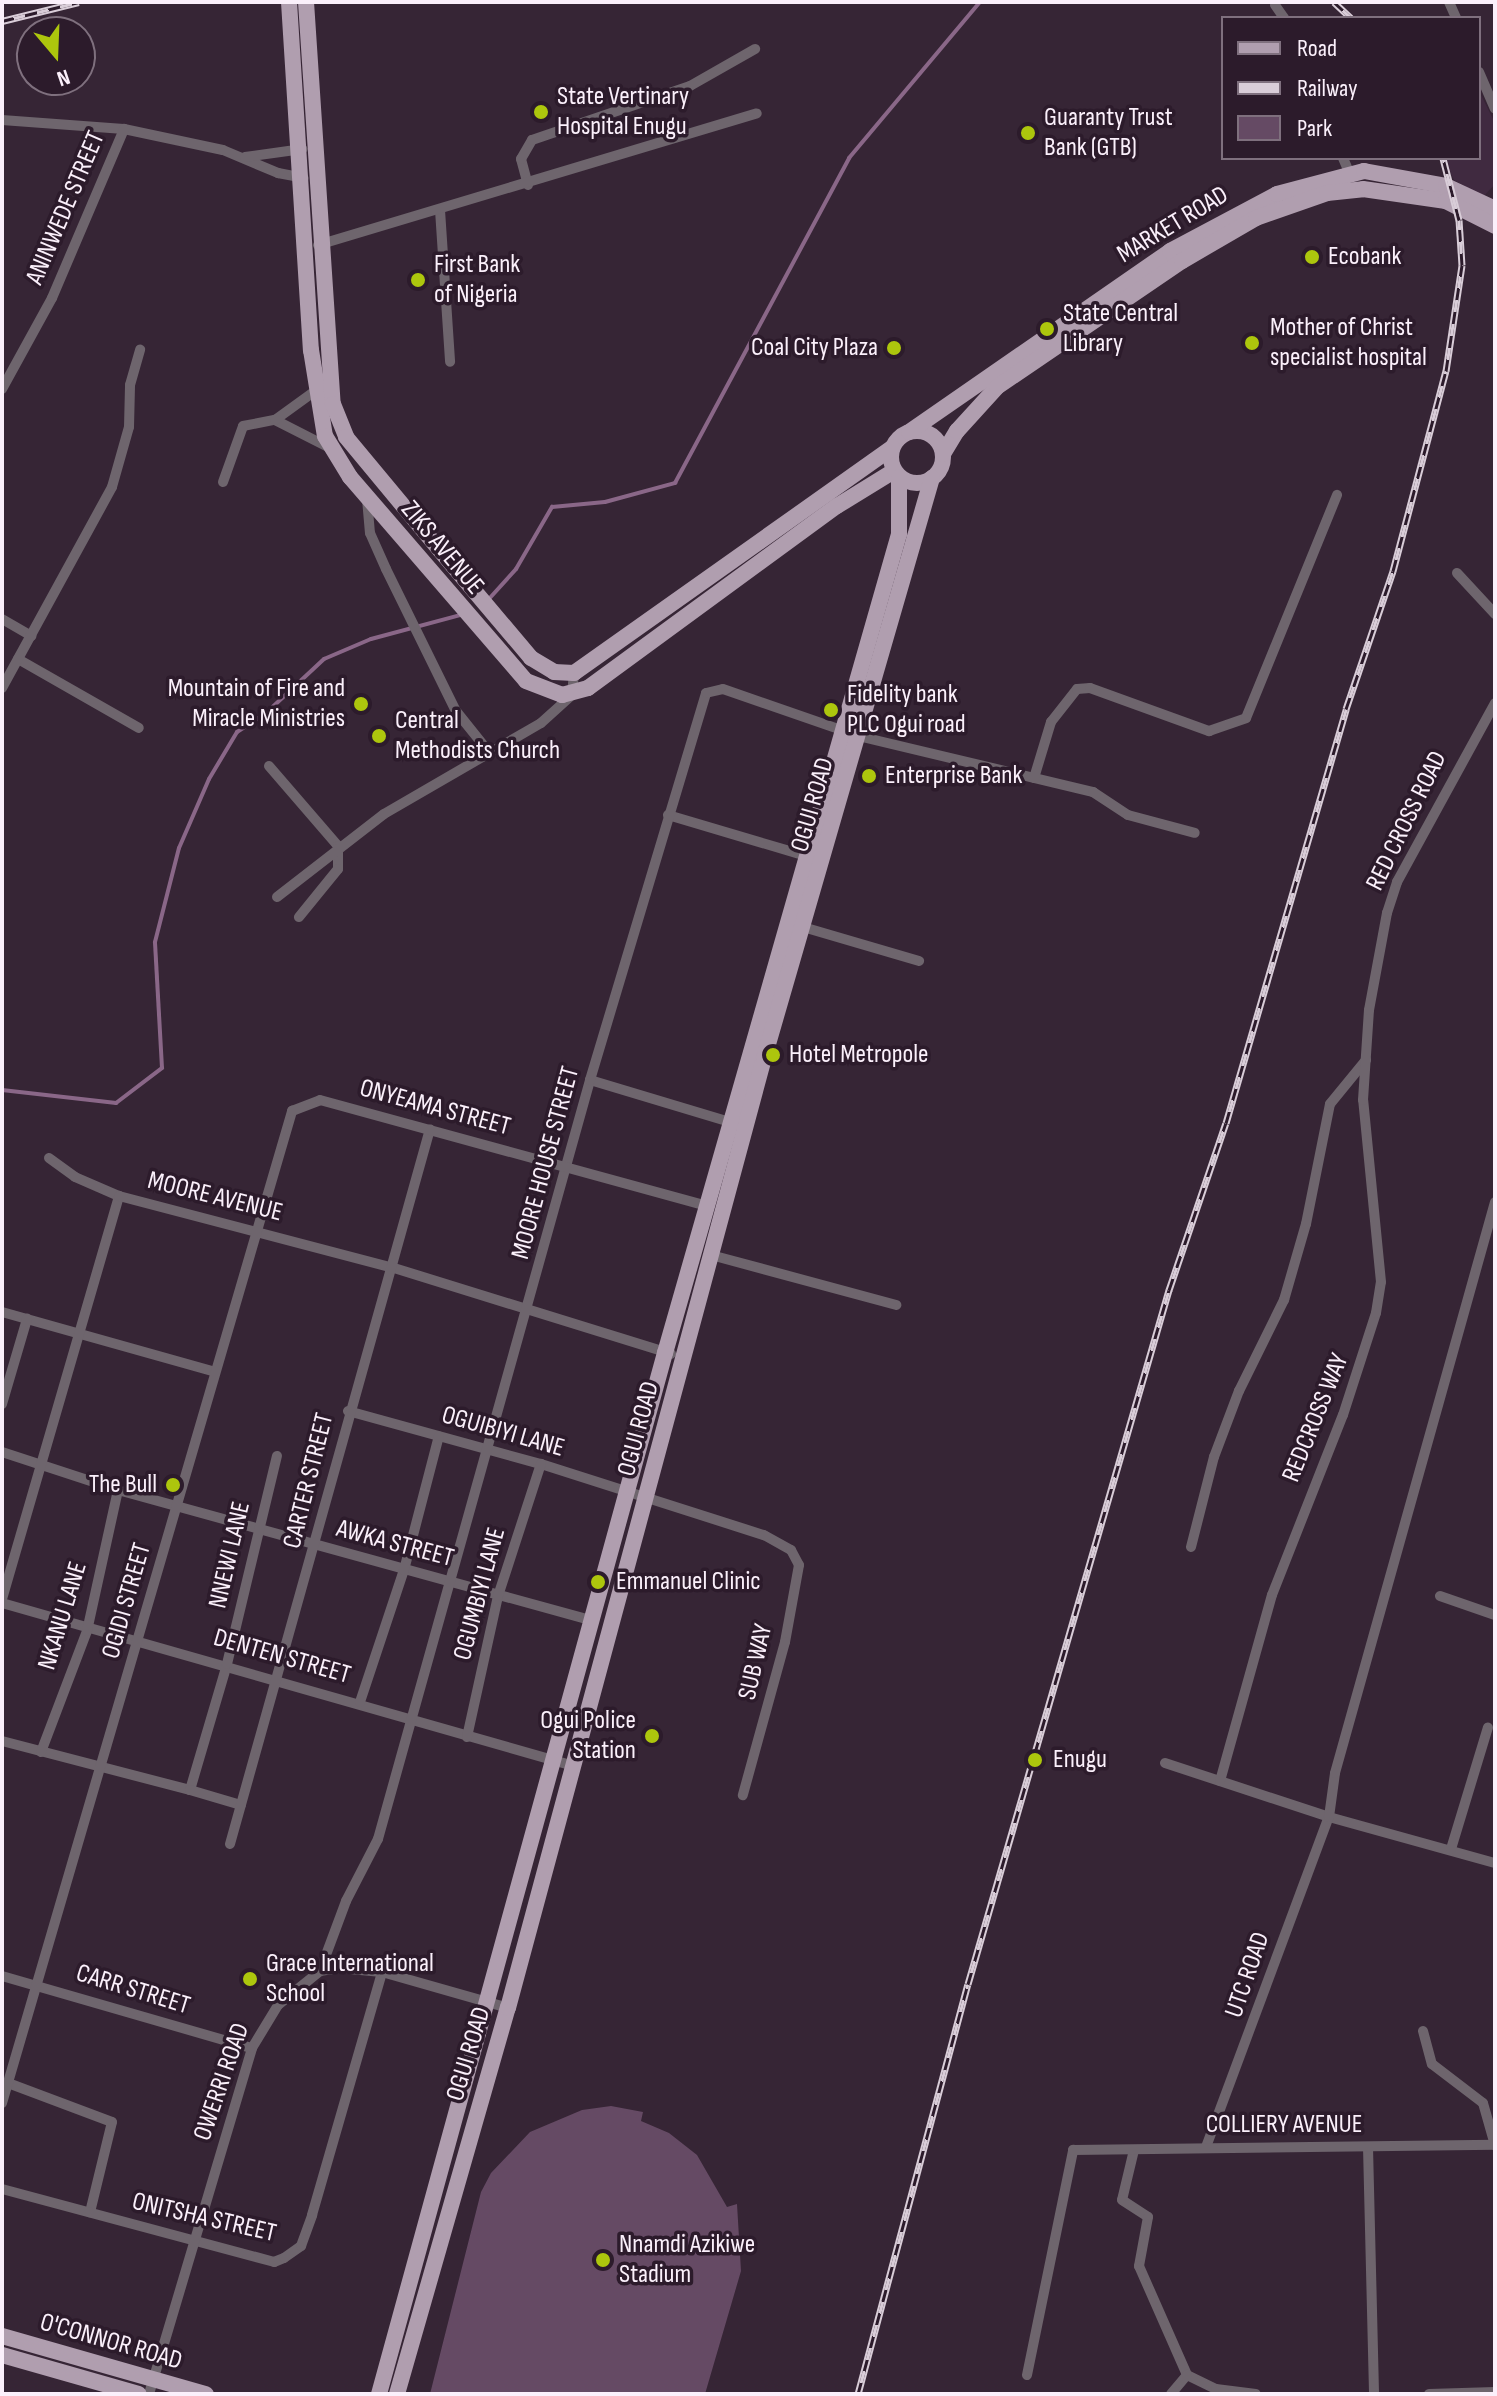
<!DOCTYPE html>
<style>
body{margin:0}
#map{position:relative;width:1497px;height:2396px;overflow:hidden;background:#362535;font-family:"Sofia Sans Condensed",sans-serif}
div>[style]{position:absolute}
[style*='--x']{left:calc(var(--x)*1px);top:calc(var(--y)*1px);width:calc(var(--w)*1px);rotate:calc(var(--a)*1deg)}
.built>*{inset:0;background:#402a40}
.green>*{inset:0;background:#654a64}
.stream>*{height:4px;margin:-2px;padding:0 2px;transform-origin:2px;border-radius:2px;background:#8a6788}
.street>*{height:10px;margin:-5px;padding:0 5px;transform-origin:5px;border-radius:5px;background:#6e656d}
.primary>*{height:16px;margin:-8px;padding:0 8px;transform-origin:8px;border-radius:8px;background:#b09eaf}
.primary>.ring{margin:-8px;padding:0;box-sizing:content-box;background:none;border:16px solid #b09eaf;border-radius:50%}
.rail>*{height:7px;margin-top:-3.5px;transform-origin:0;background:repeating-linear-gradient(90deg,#2c1b2b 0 12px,#d9cdd8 0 24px);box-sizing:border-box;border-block:2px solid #d9cdd8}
.dots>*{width:22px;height:22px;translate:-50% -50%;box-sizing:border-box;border:4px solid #2c1b2b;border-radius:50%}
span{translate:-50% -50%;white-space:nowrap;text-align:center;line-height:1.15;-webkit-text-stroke:7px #2c1b2b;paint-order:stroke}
.poi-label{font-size:26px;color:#fbf0fb}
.left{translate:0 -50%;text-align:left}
.right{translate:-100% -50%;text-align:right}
.street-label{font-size:26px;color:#fbf0fb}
.frame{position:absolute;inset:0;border:4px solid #fbf0fb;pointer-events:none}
.legend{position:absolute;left:1221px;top:16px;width:260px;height:144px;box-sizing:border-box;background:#2c1b2b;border:2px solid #7f707e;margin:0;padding:10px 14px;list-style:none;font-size:24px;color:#fbf0fb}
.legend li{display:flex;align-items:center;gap:16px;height:40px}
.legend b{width:40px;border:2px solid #7f707e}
.north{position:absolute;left:16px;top:16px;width:80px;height:80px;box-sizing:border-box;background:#2c1b2b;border:2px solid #7f707e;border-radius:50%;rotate:161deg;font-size:22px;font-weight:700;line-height:32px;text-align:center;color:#fbf0fb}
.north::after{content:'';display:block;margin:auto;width:28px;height:36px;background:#adc60d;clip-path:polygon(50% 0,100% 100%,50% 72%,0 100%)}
</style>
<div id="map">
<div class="built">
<div style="clip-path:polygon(1479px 91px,1495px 123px,1495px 184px,1483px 197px,1454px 180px,1443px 158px,1479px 158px)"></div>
</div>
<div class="green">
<div style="clip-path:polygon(611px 2106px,643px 2112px,641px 2121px,669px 2133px,697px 2155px,727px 2207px,737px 2204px,741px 2271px,705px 2394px,430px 2394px,481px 2192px,491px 2173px,530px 2132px,582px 2110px)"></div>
</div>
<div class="stream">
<div style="--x:488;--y:600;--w:42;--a:-47.9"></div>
<div style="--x:516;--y:569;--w:72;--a:-59.9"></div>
<div style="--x:552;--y:507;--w:53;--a:-5.4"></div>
<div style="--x:605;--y:502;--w:73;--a:-15.2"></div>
<div style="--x:675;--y:483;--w:369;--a:-61.8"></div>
<div style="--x:849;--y:158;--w:204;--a:-50"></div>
<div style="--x:2;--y:1090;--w:115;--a:6.5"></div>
<div style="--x:116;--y:1103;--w:58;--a:-37.3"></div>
<div style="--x:162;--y:1068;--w:126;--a:-93.2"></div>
<div style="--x:155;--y:942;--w:97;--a:-75.7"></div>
<div style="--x:179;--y:848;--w:75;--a:-66.5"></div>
<div style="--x:209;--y:779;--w:55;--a:-59.2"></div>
<div style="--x:237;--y:732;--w:33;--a:-33"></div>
<div style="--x:265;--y:714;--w:81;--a:-43"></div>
<div style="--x:324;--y:659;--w:51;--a:-23.1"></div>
<div style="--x:371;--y:639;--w:96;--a:-15"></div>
</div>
<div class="street">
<div style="--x:1449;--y:2;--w:17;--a:66"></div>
<div style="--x:1275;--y:5;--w:16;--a:55"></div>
<div style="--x:1479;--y:72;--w:40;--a:66.6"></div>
<div style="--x:2;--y:120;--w:122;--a:4.2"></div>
<div style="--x:124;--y:129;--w:101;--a:12"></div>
<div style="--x:223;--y:150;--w:60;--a:22.7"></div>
<div style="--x:278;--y:173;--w:26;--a:11"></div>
<div style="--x:245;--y:157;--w:58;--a:-8"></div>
<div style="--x:1343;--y:158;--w:15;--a:67"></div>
<div style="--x:528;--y:185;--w:27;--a:-105"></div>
<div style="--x:521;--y:159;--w:22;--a:-60"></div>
<div style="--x:532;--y:140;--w:167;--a:-18.9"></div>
<div style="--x:690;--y:86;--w:75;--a:-29.6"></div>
<div style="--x:440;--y:210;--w:152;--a:86.2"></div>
<div style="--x:318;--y:245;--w:458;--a:-16.7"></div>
<div style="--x:2;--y:389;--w:104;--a:-61.2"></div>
<div style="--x:52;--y:298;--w:184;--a:-66.9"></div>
<div style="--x:275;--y:420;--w:62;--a:27"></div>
<div style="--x:223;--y:482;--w:59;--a:-70.3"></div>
<div style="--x:243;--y:426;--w:33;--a:-11"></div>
<div style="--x:275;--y:420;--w:49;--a:-35.9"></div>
<div style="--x:367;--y:499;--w:34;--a:85"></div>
<div style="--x:370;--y:533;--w:39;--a:66"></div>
<div style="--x:386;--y:569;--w:158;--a:63.8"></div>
<div style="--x:456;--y:711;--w:53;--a:51.2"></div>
<div style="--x:1457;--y:573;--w:56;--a:47.2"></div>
<div style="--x:2;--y:619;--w:34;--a:30"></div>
<div style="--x:18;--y:659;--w:139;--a:29.7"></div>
<div style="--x:2;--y:688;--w:229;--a:-61.3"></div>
<div style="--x:112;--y:487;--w:62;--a:-74.2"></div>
<div style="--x:129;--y:427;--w:42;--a:-88.6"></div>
<div style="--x:130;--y:385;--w:37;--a:-74"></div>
<div style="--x:858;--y:736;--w:242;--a:13.4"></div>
<div style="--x:1093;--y:792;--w:42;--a:33.3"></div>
<div style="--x:1128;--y:815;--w:69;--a:15"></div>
<div style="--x:269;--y:766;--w:106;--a:49.2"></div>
<div style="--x:338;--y:846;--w:23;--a:90"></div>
<div style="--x:338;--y:869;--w:62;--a:129.1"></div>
<div style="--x:1034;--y:778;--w:59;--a:-73.1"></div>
<div style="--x:1051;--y:722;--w:42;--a:-51.8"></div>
<div style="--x:1077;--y:689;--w:13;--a:-4"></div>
<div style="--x:1090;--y:688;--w:127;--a:19.9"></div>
<div style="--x:1209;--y:731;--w:39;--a:-19"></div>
<div style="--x:1246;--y:718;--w:241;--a:-67.8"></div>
<div style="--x:668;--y:815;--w:144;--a:16.5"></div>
<div style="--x:277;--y:897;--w:135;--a:-37.8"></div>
<div style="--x:384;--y:814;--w:181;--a:-30.1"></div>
<div style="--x:541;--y:723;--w:42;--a:-42.1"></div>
<div style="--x:572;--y:695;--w:22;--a:-85"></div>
<div style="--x:803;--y:927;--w:121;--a:16.3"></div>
<div style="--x:590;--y:1080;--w:146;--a:16.7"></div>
<div style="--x:49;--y:1158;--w:32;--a:36"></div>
<div style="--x:75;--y:1177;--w:48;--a:23.4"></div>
<div style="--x:711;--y:1255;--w:192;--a:15.1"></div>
<div style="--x:2;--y:1312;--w:221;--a:15.7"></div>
<div style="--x:2;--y:1404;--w:89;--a:-73.6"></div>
<div style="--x:348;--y:1411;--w:200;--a:15.4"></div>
<div style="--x:541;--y:1464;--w:234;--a:17.7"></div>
<div style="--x:764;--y:1535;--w:31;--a:29"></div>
<div style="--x:791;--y:1550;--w:17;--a:62"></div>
<div style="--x:799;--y:1565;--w:78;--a:100.3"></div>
<div style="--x:785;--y:1642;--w:159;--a:105.4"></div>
<div style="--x:2;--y:1452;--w:122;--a:18.1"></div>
<div style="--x:118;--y:1490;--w:493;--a:15.4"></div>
<div style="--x:1191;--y:1547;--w:93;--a:-75.7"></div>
<div style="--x:1214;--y:1457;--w:71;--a:-69.3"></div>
<div style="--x:1239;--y:1391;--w:102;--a:-63.7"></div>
<div style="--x:1284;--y:1300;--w:79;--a:-73.9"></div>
<div style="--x:1306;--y:1224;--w:122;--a:-78.7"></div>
<div style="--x:1330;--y:1104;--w:57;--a:-50.7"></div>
<div style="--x:1440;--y:1596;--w:58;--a:19.1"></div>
<div style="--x:2;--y:1599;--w:420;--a:-73.8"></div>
<div style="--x:119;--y:1196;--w:284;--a:14.7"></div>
<div style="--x:394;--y:1268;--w:290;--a:17.2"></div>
<div style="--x:2;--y:1603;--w:595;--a:15.91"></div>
<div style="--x:360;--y:1702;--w:139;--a:-71.6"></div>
<div style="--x:404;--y:1570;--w:138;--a:-75.4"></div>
<div style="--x:467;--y:1737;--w:144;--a:-77.6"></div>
<div style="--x:498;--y:1596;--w:139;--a:-72"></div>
<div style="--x:2;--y:1741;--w:194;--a:14.6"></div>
<div style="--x:190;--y:1790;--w:131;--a:-73.6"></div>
<div style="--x:227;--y:1664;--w:214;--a:-76.5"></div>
<div style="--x:41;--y:1752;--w:129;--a:-69.2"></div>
<div style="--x:87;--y:1631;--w:144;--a:-77.6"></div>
<div style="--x:1165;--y:1763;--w:173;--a:18.2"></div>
<div style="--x:1329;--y:1817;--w:172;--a:15.5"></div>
<div style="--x:1220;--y:1781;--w:193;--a:-74.4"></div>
<div style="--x:1272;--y:1595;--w:193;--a:-68.5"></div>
<div style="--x:1343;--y:1415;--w:107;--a:-72.1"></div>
<div style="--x:1376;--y:1313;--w:31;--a:-81"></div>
<div style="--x:1381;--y:1282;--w:183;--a:-95.6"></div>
<div style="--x:1363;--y:1100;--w:90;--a:-86.2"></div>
<div style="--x:1369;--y:1010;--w:99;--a:-79.5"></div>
<div style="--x:1387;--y:913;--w:33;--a:-72"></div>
<div style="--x:1397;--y:882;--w:204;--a:-61.3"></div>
<div style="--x:190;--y:1790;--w:53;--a:16.4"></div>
<div style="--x:230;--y:1844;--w:742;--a:-74.37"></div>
<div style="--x:1451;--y:1849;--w:127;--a:-73.1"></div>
<div style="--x:320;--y:1971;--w:75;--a:-69.6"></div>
<div style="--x:346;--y:1901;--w:70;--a:-62.7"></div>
<div style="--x:378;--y:1839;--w:788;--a:-74.39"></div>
<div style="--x:590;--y:1080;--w:404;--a:-73.3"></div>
<div style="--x:706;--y:693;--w:17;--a:-13"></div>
<div style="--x:723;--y:689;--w:128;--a:19.1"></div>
<div style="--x:2;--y:1976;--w:260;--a:16.1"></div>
<div style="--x:1423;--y:2031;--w:34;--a:75"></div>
<div style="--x:1432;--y:2064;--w:64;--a:37.4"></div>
<div style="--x:1483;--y:2103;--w:44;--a:74.1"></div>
<div style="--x:8;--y:2083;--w:111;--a:20.6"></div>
<div style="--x:112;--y:2122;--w:93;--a:103.7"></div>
<div style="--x:2;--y:2103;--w:1034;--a:-73.7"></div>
<div style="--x:292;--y:1111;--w:30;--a:-21"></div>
<div style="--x:320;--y:1100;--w:401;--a:15.3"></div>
<div style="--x:1206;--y:2147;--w:352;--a:-69.6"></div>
<div style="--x:1329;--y:1817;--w:44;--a:-82.2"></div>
<div style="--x:1335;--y:1773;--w:593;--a:-74.35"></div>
<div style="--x:1368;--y:2147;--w:247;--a:88.6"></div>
<div style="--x:1134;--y:2150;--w:51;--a:103.5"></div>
<div style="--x:1122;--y:2200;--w:31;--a:33"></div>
<div style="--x:1148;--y:2217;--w:50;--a:100.4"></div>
<div style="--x:1139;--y:2266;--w:119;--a:66.2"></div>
<div style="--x:1187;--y:2375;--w:32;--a:26"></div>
<div style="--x:1216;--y:2389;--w:40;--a:7.1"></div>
<div style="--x:2;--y:2189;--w:282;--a:15"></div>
<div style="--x:274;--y:2262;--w:11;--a:-22"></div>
<div style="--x:284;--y:2258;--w:21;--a:-35"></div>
<div style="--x:301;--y:2246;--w:33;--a:-70"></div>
<div style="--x:312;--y:2215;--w:253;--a:-73.9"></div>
<div style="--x:1027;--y:2375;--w:230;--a:-78.4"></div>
<div style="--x:1073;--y:2150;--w:422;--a:-0.7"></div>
<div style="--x:149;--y:2394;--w:361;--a:-73.4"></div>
<div style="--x:252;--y:2048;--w:50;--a:-58.8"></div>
<div style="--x:278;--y:2005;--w:54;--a:-39"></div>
<div style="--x:320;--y:1971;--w:19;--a:-9"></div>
<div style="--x:339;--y:1968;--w:43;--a:5.3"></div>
<div style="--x:382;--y:1972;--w:131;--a:15.9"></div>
<div style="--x:1171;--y:2394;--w:25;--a:-50"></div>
<div style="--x:1429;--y:2394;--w:66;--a:-1.7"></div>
</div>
<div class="primary">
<div style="--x:289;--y:2;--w:349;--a:86.4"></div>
<div style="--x:311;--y:350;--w:87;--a:80.8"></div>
<div style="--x:325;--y:436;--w:48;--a:58.6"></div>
<div style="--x:350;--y:477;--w:269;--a:49.2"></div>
<div style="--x:526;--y:681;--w:39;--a:21"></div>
<div style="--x:562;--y:695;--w:27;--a:-15"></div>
<div style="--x:588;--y:688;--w:308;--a:-36.2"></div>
<div style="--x:837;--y:506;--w:67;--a:-31.6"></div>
<div style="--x:306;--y:2;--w:403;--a:86.2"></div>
<div style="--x:333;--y:404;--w:35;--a:68"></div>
<div style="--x:346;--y:437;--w:168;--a:50.3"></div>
<div class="ring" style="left:891px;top:431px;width:36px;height:36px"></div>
<div style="--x:909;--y:432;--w:318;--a:-34.7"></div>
<div style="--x:1170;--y:251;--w:121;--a:-28"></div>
<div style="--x:1277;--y:194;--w:90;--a:-14.8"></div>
<div style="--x:1364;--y:171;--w:83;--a:10.4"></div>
<div style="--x:1446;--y:186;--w:54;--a:25.1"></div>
<div style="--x:943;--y:454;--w:27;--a:-59"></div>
<div style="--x:957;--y:431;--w:59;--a:-47.7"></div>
<div style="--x:997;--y:387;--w:224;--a:-34.3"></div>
<div style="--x:1182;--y:261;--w:86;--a:-30.2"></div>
<div style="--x:1256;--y:218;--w:75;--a:-19.4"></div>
<div style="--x:1327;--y:193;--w:36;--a:-6"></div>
<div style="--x:1363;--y:189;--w:84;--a:8.2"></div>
<div style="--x:1446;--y:201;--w:55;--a:27"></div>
<div style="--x:455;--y:568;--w:118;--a:49.8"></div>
<div style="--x:531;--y:658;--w:27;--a:31"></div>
<div style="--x:554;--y:672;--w:20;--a:3"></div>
<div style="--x:574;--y:673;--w:390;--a:-35.3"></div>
<div style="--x:2;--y:2336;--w:212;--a:15.9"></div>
<div style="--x:2;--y:2355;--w:142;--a:15.9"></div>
<div style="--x:379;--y:2394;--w:1080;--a:-74.64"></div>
<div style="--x:665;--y:1353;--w:852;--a:-74.05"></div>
<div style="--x:899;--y:534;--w:57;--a:-90"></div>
<div style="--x:397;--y:2394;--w:402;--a:-74"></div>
<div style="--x:508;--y:2008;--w:984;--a:-74.92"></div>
<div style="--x:764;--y:1058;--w:604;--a:-73.85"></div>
</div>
<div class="rail">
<div style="--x:1334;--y:2;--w:23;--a:43"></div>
<div style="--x:2;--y:21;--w:79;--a:-13.9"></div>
<div style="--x:858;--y:2394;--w:424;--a:-75"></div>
<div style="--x:968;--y:1984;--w:723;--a:-73.85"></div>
<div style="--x:1169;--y:1290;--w:176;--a:-71.2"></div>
<div style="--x:1226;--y:1123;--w:431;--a:-73.8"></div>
<div style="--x:1346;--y:709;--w:146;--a:-71.2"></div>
<div style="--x:1393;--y:571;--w:207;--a:-75.2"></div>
<div style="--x:1446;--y:371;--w:107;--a:-81.4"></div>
<div style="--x:1462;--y:265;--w:45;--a:-93.8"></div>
<div style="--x:1459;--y:220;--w:64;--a:-104.5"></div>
</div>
<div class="dots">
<div style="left:541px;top:112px;background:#adc60d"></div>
<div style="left:1028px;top:133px;background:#adc60d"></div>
<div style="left:1312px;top:257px;background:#adc60d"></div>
<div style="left:418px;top:280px;background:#adc60d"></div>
<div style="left:1047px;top:329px;background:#adc60d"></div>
<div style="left:1252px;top:343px;background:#adc60d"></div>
<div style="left:894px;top:348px;background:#adc60d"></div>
<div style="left:361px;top:704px;background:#adc60d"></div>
<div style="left:831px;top:710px;background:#adc60d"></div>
<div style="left:379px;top:736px;background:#adc60d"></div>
<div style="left:869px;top:776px;background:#adc60d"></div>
<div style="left:773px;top:1055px;background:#adc60d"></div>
<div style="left:173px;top:1485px;background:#adc60d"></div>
<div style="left:598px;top:1582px;background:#adc60d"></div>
<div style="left:652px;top:1736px;background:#adc60d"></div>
<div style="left:1035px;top:1760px;background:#adc60d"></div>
<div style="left:250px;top:1979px;background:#adc60d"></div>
<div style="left:603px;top:2260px;background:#adc60d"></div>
</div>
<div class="poi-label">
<span class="left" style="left:557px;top:112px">State Vertinary<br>Hospital Enugu</span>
<span class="left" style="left:1044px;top:133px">Guaranty Trust<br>Bank (GTB)</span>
<span class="left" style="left:1328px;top:257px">Ecobank</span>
<span class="left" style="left:434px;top:280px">First Bank<br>of Nigeria</span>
<span class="left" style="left:1063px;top:329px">State Central<br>Library</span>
<span class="left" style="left:1270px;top:343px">Mother of Christ<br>specialist hospital</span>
<span class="right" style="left:878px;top:348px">Coal City Plaza</span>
<span class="right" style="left:345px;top:704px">Mountain of Fire and<br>Miracle Ministries</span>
<span class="left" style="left:847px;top:710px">Fidelity bank<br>PLC Ogui road</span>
<span class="left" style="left:395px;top:736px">Central<br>Methodists Church</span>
<span class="left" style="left:885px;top:776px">Enterprise Bank</span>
<span class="left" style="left:789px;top:1055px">Hotel Metropole</span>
<span class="right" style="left:157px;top:1485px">The Bull</span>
<span class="left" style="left:616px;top:1582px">Emmanuel Clinic</span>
<span class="right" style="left:636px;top:1736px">Ogui Police<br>Station</span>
<span class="left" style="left:1053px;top:1760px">Enugu</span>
<span class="left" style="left:266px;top:1979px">Grace International<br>School</span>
<span class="left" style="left:619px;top:2260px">Nnamdi Azikiwe<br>Stadium</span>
</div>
<div class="street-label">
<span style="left:66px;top:208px;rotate:-67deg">ANINWEDE STREET</span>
<span style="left:1173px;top:225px;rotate:-31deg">MARKET ROAD</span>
<span style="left:442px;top:548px;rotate:50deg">ZIKS AVENUE</span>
<span style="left:813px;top:805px;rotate:-74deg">OGUI ROAD</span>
<span style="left:1407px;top:821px;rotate:-64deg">RED CROSS ROAD</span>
<span style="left:435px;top:1108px;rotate:15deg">ONYEAMA STREET</span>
<span style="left:546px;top:1163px;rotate:-75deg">MOORE HOUSE STREET</span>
<span style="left:215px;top:1197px;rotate:14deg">MOORE AVENUE</span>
<span style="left:1316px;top:1418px;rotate:-68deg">REDCROSS WAY</span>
<span style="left:639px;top:1429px;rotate:-75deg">OGUI ROAD</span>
<span style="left:503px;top:1432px;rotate:16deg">OGUIBIYI LANE</span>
<span style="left:309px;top:1481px;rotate:-76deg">CARTER STREET</span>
<span style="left:395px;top:1544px;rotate:15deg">AWKA STREET</span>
<span style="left:230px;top:1555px;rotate:-77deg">NNEWI LANE</span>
<span style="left:480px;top:1594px;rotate:-75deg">OGUMBIYI LANE</span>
<span style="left:127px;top:1601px;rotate:-74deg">OGIDI STREET</span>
<span style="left:63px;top:1616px;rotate:-73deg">NKANU LANE</span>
<span style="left:282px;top:1657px;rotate:16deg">DENTEN STREET</span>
<span style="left:756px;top:1662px;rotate:-77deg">SUB WAY</span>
<span style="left:1248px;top:1975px;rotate:-71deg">UTC ROAD</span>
<span style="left:133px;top:1990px;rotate:17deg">CARR STREET</span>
<span style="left:469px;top:2054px;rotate:-73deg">OGUI ROAD</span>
<span style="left:222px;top:2082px;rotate:-71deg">OWERRI ROAD</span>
<span style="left:1284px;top:2125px">COLLIERY AVENUE</span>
<span style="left:204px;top:2218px;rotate:13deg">ONITSHA STREET</span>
<span style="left:111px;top:2342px;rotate:16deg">O'CONNOR ROAD</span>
</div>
<div class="frame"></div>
<ul class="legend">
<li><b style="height:10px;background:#b09eaf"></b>Road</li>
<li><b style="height:10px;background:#d9cdd8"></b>Railway</li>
<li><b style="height:22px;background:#654a64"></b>Park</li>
</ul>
<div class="north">N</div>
</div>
